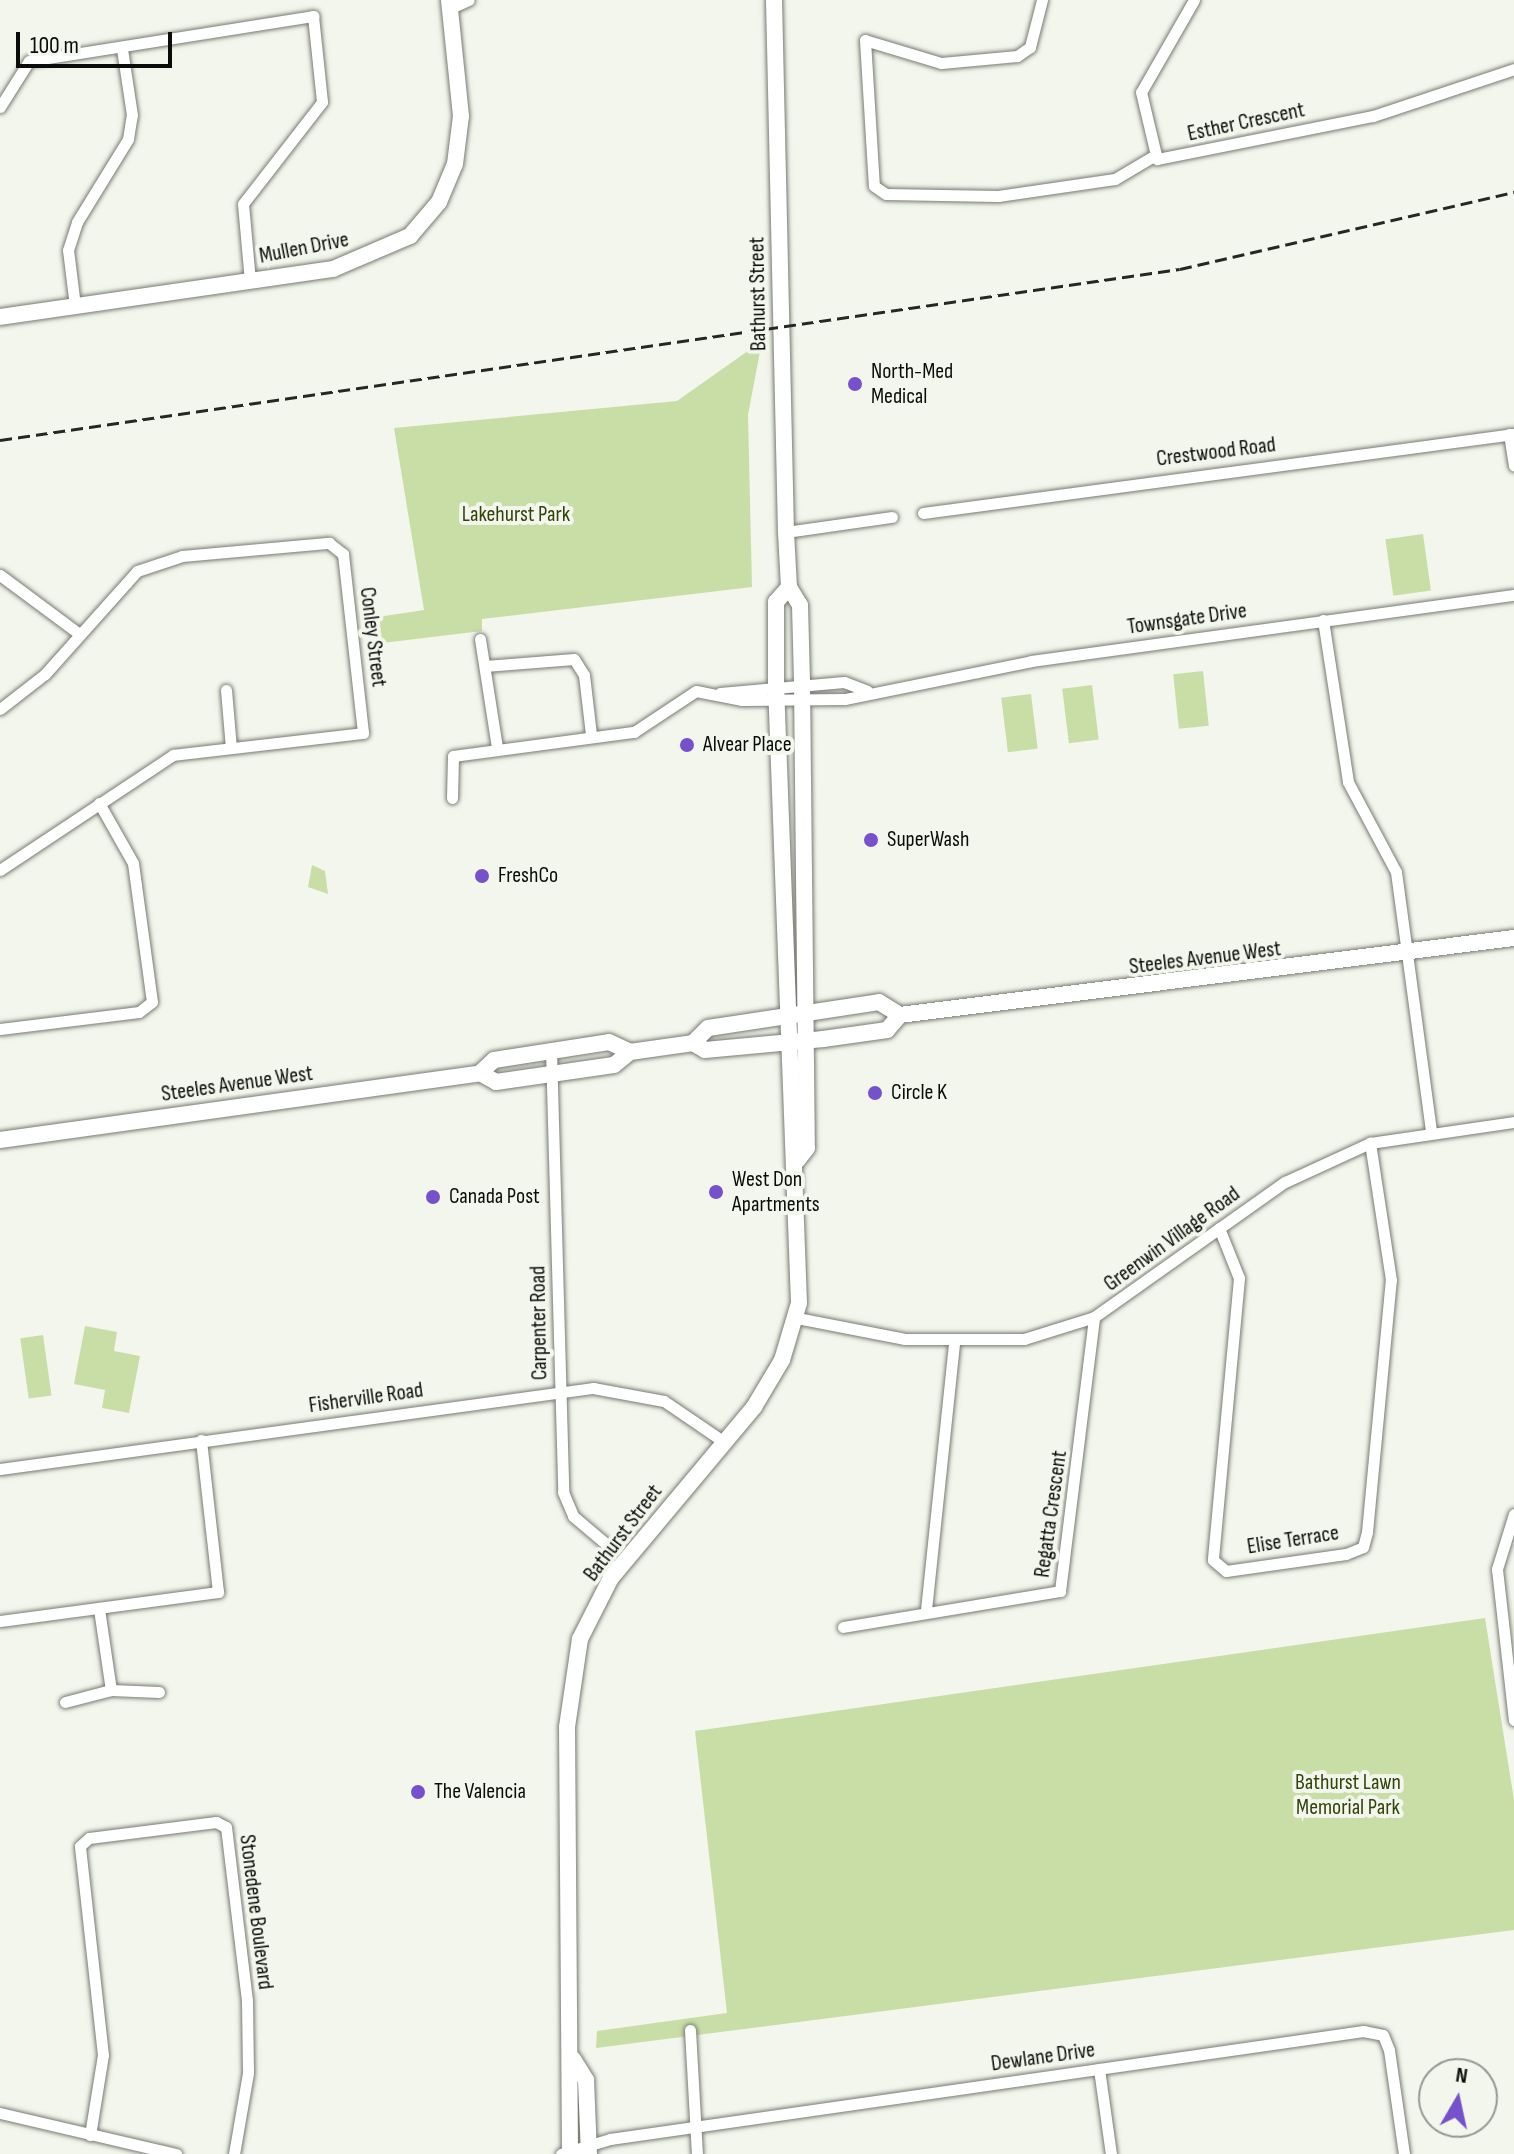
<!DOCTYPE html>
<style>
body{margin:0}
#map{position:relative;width:1514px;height:2154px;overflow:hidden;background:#f2f6ec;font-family:"Sofia Sans Condensed",sans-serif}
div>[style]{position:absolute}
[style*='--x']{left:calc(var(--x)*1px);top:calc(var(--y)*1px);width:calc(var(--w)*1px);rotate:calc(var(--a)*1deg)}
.green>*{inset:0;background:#c9dea6;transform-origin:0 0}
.roads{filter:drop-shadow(0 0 2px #777b72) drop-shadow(0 0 2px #777b72)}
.street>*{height:11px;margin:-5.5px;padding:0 5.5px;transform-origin:5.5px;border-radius:5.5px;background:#fff}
.secondary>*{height:16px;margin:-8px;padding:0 8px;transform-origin:8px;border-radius:8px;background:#fff}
.rail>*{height:3px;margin-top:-1.5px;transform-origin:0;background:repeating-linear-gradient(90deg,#252723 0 12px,transparent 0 18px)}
.dots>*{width:22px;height:22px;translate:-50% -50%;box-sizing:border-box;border:4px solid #f2f6ec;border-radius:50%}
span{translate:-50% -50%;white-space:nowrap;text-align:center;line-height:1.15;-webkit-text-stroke:8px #f2f6ec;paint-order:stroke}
.street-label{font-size:22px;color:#0b0c09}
.poi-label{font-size:22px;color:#0b0c09}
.left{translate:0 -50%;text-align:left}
.park-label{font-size:22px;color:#324307}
.north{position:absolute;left:1418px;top:2058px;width:80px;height:80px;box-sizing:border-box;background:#f2f6ec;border:2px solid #969891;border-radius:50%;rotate:9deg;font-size:22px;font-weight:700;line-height:32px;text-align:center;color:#0b0c09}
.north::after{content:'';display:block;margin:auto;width:28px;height:36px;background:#7552cc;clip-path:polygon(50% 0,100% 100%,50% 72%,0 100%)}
.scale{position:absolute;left:16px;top:32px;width:156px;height:36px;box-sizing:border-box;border:4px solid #0b0c09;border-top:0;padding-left:10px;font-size:24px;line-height:28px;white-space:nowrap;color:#0b0c09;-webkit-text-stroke:6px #f2f6ec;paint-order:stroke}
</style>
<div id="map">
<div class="green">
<div style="clip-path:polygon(762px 341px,748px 415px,752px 587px,482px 619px,482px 631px,374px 644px,371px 618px,424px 610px,394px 428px,677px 401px)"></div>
<div style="left:1423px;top:534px;width:57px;height:38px;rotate:82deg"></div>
<div style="left:1203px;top:671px;width:55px;height:30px;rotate:84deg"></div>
<div style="left:1092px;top:685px;width:55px;height:30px;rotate:83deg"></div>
<div style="left:1031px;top:694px;width:55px;height:30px;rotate:83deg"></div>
<div style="clip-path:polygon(312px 865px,325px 871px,328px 894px,308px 887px)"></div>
<div style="clip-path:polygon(85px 1326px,117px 1332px,114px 1351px,140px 1356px,129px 1413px,102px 1408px,105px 1390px,74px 1384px)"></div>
<div style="left:43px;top:1335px;width:61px;height:23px;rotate:82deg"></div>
<div style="clip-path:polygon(1485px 1618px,1514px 1800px,1514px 1930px,596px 2048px,597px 2031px,727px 2013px,695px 1731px)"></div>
</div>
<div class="roads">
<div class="street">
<div style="--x:1042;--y:0;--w:49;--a:104.3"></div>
<div style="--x:1030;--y:47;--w:16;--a:145"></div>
<div style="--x:1017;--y:56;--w:76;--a:174.7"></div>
<div style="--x:941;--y:63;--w:79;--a:-163.2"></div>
<div style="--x:865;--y:40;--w:146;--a:86.5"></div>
<div style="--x:874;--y:186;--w:14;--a:34"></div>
<div style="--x:886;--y:194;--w:112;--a:1"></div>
<div style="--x:998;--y:196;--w:118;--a:-8.3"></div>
<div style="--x:1115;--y:179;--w:43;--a:-30.7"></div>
<div style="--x:1194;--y:0;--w:106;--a:119.9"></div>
<div style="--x:1141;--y:92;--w:69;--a:76.6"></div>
<div style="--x:1157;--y:159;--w:220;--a:-11.3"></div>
<div style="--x:1373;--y:116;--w:149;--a:-18.4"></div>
<div style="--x:453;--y:7;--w:17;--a:-24"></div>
<div style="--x:0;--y:107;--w:54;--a:-57.8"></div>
<div style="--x:29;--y:61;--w:288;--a:-9"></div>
<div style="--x:313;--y:16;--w:86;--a:84"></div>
<div style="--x:322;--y:102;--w:129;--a:127.8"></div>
<div style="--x:243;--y:204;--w:77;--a:84.8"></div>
<div style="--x:75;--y:306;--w:56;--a:-97.1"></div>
<div style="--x:68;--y:250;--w:29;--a:-72"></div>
<div style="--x:77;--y:222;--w:97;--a:-58.4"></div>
<div style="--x:128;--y:139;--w:24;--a:-81"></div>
<div style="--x:132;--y:115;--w:67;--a:-98.6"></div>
<div style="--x:1509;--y:434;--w:32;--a:81"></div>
<div style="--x:923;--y:513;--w:596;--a:-7.61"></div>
<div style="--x:786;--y:532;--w:107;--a:-8.1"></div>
<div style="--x:0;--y:575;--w:97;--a:36.6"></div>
<div style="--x:1323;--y:620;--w:164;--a:81.2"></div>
<div style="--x:1348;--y:782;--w:102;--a:61.9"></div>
<div style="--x:1396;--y:872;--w:261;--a:82.3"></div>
<div style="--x:480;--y:639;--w:110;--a:81.1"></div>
<div style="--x:485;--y:666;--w:89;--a:-4.5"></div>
<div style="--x:574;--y:659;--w:19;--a:58"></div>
<div style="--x:584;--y:675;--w:60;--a:83.3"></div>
<div style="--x:226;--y:690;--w:58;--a:85.1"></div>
<div style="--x:720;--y:693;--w:124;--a:-5.1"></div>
<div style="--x:844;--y:682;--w:25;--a:21"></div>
<div style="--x:0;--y:709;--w:57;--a:-37.9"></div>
<div style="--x:45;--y:674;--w:138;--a:-48.2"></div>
<div style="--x:137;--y:571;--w:47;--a:-18.4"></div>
<div style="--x:182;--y:556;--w:148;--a:-5.1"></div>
<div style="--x:329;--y:543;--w:18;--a:38"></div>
<div style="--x:343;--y:554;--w:180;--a:83.6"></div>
<div style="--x:363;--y:733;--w:191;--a:173.4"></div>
<div style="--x:173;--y:755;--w:208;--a:146.4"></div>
<div style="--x:452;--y:798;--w:42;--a:-88.6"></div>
<div style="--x:453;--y:756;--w:183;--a:-7.6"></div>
<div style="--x:634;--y:732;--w:74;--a:-33.5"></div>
<div style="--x:696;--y:691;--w:47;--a:11.1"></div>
<div style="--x:742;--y:700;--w:103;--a:-0.6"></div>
<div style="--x:845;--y:699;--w:190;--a:-11.5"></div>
<div style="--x:1031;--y:661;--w:487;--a:-7.8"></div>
<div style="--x:0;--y:1029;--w:140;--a:-7"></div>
<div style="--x:139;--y:1012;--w:16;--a:-38"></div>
<div style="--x:152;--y:1002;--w:140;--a:-97.8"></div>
<div style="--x:133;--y:863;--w:69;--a:-119.5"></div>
<div style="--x:551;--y:1050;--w:442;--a:88.4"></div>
<div style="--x:563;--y:1492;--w:26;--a:67"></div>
<div style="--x:573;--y:1516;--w:43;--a:40.3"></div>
<div style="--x:606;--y:1544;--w:34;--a:82"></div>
<div style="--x:1219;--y:1228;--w:54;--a:68.2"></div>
<div style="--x:1239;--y:1278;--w:283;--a:95.3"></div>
<div style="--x:1213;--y:1560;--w:17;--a:40"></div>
<div style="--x:1226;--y:1571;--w:121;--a:-8.1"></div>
<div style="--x:1346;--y:1554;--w:18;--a:-22"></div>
<div style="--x:1363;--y:1547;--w:16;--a:-75"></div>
<div style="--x:1367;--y:1532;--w:253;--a:-84.6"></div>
<div style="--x:1391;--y:1280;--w:139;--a:-98.7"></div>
<div style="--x:797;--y:1318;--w:110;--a:11"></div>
<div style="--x:905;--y:1339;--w:119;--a:0"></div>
<div style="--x:1024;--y:1339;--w:73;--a:-17.4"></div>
<div style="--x:1094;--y:1317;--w:234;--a:-35.3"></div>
<div style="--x:1285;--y:1182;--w:94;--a:-24.6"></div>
<div style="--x:1370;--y:1143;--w:146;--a:-8.3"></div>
<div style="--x:0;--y:1469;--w:599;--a:-7.78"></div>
<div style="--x:593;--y:1388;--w:72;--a:10.4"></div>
<div style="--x:664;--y:1401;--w:73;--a:34.3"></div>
<div style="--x:1514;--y:1514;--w:58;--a:107.2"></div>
<div style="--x:1497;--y:1569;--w:152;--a:83.6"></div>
<div style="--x:99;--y:1609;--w:82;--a:81.6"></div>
<div style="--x:926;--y:1610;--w:268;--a:-84"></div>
<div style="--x:0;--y:1621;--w:220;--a:-7.6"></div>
<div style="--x:218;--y:1592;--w:153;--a:-96.4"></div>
<div style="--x:843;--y:1627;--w:220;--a:-9.4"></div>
<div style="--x:1060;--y:1591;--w:276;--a:-82.9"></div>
<div style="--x:65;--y:1702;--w:48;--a:-14.6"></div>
<div style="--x:111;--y:1690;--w:48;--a:2.4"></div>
<div style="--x:690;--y:2030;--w:124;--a:86.8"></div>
<div style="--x:1099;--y:2069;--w:86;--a:82"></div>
<div style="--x:0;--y:2113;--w:181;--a:13.1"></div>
<div style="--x:90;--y:2135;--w:81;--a:-80.8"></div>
<div style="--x:103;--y:2055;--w:210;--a:-96.3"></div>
<div style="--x:80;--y:1846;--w:12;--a:-42"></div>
<div style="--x:89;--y:1838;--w:128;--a:-7.2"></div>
<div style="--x:216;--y:1822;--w:11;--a:27"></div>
<div style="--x:226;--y:1827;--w:175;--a:83.1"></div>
<div style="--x:247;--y:2001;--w:72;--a:89.2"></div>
<div style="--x:248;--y:2073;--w:82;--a:99.8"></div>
<div style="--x:561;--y:2154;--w:51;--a:-17"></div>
<div style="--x:610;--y:2139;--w:761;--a:-8.16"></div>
<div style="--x:1363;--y:2031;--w:20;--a:11"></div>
<div style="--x:1383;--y:2035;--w:16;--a:68"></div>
<div style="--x:1389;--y:2050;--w:105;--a:81.8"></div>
</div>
<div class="secondary">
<div style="--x:774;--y:0;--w:532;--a:88.71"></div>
<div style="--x:786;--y:532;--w:55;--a:86.9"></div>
<div style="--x:789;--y:587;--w:21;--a:59"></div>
<div style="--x:800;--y:605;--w:79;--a:88.5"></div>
<div style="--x:802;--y:684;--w:464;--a:89.4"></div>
<div style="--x:807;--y:1148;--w:16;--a:128"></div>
<div style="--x:0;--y:317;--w:336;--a:-8.2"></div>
<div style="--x:333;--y:269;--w:84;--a:-23.2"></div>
<div style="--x:410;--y:236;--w:45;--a:-49.5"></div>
<div style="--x:439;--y:202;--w:41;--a:-67.2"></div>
<div style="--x:455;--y:164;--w:48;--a:-82.9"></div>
<div style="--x:461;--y:116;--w:117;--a:-95.9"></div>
<div style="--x:693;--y:1043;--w:21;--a:-45"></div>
<div style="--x:708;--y:1028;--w:173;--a:-8.6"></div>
<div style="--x:879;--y:1002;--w:25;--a:32"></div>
<div style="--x:900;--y:1015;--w:619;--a:-7.15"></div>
<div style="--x:480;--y:1073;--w:18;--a:29"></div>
<div style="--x:496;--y:1082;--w:119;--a:-8.2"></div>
<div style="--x:614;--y:1065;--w:21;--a:-39"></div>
<div style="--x:630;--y:1052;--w:64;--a:-8.1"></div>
<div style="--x:693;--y:1043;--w:14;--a:30"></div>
<div style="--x:705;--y:1050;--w:119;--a:-5.3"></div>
<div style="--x:823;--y:1039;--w:65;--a:-8"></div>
<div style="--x:887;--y:1030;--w:20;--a:-49"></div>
<div style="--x:0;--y:1140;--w:485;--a:-7.9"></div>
<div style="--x:480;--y:1073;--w:19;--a:-43"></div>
<div style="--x:494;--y:1060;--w:116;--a:-8.9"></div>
<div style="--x:609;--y:1042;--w:23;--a:25"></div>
<div style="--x:573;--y:2059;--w:25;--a:58"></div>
<div style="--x:586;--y:2080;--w:74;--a:87.7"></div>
<div style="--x:570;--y:2154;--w:427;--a:-90.4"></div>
<div style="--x:567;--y:1727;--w:89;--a:-81.6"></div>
<div style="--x:580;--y:1639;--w:68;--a:-63.1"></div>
<div style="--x:611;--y:1578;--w:223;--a:-50.1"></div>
<div style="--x:754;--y:1407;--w:55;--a:-59.2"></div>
<div style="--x:782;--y:1360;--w:59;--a:-73.4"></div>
<div style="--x:799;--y:1303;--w:619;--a:-92.13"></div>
<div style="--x:776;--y:684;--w:82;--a:-90"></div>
<div style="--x:776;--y:602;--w:20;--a:-49"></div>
</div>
</div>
<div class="rail">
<div style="--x:0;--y:440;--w:1192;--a:-8.25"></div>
<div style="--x:1180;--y:269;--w:343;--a:-13"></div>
</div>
<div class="dots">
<div style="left:855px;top:384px;background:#7552cc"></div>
<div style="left:687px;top:745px;background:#7552cc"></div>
<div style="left:871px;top:840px;background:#7552cc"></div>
<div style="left:482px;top:876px;background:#7552cc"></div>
<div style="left:875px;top:1093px;background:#7552cc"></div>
<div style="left:716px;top:1192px;background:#7552cc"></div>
<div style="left:433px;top:1197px;background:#7552cc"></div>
<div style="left:418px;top:1792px;background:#7552cc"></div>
</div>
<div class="street-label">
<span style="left:1246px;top:122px;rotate:-12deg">Esther Crescent</span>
<span style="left:304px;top:248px;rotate:-11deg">Mullen Drive</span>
<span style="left:758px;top:294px;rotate:-91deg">Bathurst Street</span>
<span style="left:1216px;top:452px;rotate:-7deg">Crestwood Road</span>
<span style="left:1187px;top:619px;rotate:-8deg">Townsgate Drive</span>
<span style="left:373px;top:637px;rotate:83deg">Conley Street</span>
<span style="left:1205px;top:958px;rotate:-7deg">Steeles Avenue West</span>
<span style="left:237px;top:1084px;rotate:-8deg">Steeles Avenue West</span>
<span style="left:1172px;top:1239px;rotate:-36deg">Greenwin Village Road</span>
<span style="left:539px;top:1323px;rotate:-91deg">Carpenter Road</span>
<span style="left:366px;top:1398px;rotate:-8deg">Fisherville Road</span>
<span style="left:1051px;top:1514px;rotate:-82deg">Regatta Crescent</span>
<span style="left:623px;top:1533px;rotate:-53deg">Bathurst Street</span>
<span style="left:1293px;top:1540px;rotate:-9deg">Elise Terrace</span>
<span style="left:256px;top:1912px;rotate:83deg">Stonedene Boulevard</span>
<span style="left:1043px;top:2057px;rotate:-8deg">Dewlane Drive</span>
</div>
<div class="poi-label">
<span class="left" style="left:871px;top:384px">North-Med<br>Medical</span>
<span class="left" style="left:703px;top:745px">Alvear Place</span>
<span class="left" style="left:887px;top:840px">SuperWash</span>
<span class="left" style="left:498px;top:876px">FreshCo</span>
<span class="left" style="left:891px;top:1093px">Circle K</span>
<span class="left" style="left:732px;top:1192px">West Don<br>Apartments</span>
<span class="left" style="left:449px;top:1197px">Canada Post</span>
<span class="left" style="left:434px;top:1792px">The Valencia</span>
</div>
<div class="park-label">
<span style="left:516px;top:515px">Lakehurst Park</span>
<span style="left:1348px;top:1795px">Bathurst Lawn<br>Memorial Park</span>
</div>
<div class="north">N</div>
<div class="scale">100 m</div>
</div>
